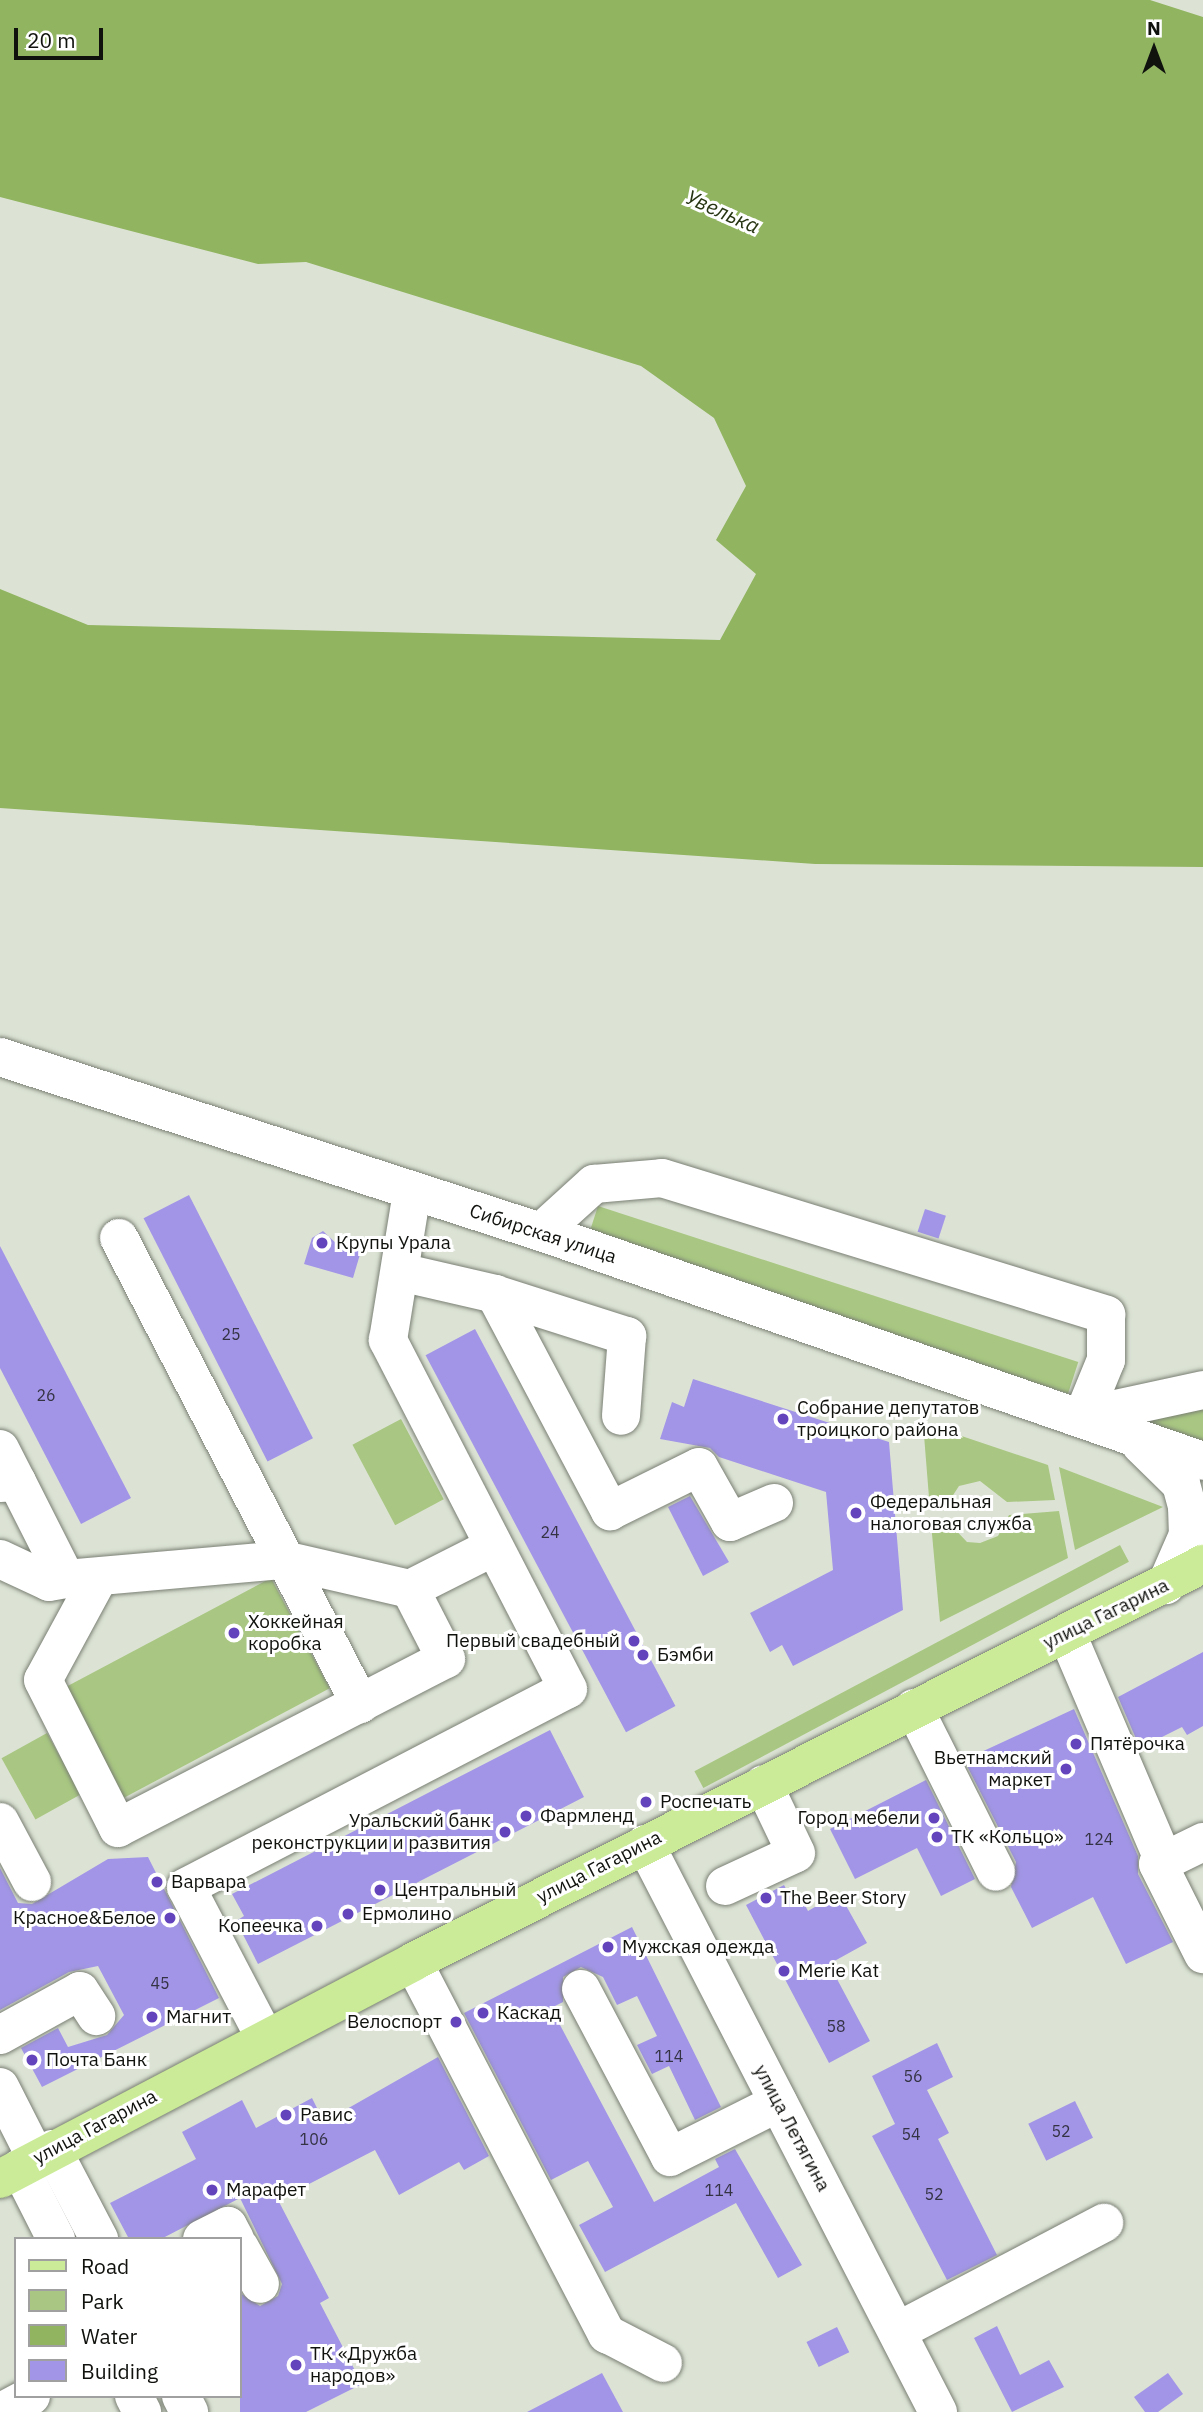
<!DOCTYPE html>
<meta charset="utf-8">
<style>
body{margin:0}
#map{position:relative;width:1203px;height:2412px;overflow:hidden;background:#dce3d5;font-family:"IBM Plex Sans",sans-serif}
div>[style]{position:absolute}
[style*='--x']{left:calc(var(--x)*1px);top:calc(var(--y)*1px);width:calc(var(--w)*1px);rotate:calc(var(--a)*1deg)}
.green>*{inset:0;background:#a9c782;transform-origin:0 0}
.water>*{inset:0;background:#91b460}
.building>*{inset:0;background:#a295e7;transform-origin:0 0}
.roads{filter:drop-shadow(0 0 2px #7a8074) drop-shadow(0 0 2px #7a8074)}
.minor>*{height:38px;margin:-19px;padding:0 19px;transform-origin:19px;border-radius:19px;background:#fff}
.major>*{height:38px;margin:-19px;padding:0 19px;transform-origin:19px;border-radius:19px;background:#cbeb98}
.dots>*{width:19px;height:19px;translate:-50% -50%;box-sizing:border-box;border:4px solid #fff;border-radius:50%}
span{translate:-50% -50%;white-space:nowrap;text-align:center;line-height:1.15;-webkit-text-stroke:6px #fff;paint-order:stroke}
.number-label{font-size:16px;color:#343344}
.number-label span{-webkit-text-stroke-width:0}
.street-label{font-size:19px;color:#10120e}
.poi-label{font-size:19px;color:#10120e}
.left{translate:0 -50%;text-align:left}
.right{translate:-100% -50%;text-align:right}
.water-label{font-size:21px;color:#283613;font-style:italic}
.legend{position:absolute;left:14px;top:2237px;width:228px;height:161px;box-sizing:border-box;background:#fff;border:2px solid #9fa09f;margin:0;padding:9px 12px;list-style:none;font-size:21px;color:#10120e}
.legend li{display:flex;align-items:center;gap:14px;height:35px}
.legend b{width:35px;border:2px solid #9fa09f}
.north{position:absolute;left:1119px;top:14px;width:70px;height:70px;-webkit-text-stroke:5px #fff;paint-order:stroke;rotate:0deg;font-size:19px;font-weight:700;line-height:28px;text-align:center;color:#10120e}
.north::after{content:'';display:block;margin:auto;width:24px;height:32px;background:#10120e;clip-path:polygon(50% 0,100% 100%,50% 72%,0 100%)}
.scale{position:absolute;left:14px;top:28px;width:89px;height:32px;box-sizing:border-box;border:4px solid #10120e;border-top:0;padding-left:9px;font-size:21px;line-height:24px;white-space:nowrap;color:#10120e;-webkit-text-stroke:5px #fff;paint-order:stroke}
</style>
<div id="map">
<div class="green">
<div style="left:598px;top:1206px;width:505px;height:33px;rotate:18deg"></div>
<div style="clip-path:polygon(1203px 1406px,1203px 1451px,1130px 1427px)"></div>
<div style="left:401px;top:1419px;width:91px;height:55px;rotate:62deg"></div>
<div style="clip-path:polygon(923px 1423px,1048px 1465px,1055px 1500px,1007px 1502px,980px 1481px,959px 1486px,944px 1509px,930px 1510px)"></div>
<div style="clip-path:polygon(1059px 1467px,1163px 1507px,1075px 1550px)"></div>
<div style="clip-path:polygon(1059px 1511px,1068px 1558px,940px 1622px,931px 1523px,948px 1522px,967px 1542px,980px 1543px,998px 1536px,1009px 1515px)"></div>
<div style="left:1120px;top:1545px;width:19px;height:482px;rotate:62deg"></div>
<div style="left:271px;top:1578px;width:125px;height:234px;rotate:62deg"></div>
<div style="left:47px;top:1733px;width:70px;height:52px;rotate:61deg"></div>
</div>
<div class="water">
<div style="clip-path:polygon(0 0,1150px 0,1203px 17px,1203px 867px,815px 864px,0 808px,0 589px,88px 625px,720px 640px,756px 574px,716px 540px,746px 486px,714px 418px,641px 366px,306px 262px,258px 264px,0 197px)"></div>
</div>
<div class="building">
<div style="left:189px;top:1195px;width:273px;height:51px;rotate:63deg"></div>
<div style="left:925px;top:1209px;width:22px;height:24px;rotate:18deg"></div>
<div style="clip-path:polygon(323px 1231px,339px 1246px,361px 1251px,353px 1278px,304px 1264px,312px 1238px)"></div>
<div style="clip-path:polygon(0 1246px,131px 1498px,81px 1524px,0 1368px)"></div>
<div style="left:475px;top:1329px;width:427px;height:56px;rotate:62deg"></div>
<div style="clip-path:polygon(693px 1379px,889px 1442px,903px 1610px,793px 1666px,782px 1645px,770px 1652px,750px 1613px,833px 1570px,826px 1492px,719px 1457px,710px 1448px,660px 1439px,672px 1402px,684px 1407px)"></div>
<div style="clip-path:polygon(690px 1496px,729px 1562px,703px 1576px,668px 1507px)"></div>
<div style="clip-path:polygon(1203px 1652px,1203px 1726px,1187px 1735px,1182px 1727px,1140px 1748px,1118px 1697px)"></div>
<div style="clip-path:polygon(1074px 1709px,1138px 1856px,1138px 1874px,1173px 1942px,1126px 1964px,1093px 1897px,1032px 1928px,1011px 1887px,1016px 1862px,964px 1760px)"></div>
<div style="clip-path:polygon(550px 1730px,584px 1797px,258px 1964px,236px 1921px,244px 1916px,232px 1894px)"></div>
<div style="clip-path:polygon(926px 1780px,975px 1879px,941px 1896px,917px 1848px,855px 1879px,830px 1829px)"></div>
<div style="clip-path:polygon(148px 1857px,219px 1998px,42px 2087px,21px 2048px,58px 2028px,68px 2047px,107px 2035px,124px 2015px,98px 1966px,69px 1972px,0 2010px,0 1868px,18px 1903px,32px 1904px,108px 1859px)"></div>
<div style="clip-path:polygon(784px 1885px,791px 1898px,799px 1894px,808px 1911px,839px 1893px,867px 1943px,829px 1964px,870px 2041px,829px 2063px,746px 1905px)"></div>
<div style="clip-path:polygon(632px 1927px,721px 2107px,695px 2120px,669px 2066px,652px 2074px,637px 2045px,657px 2036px,637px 1996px,617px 2005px,603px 1977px,581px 1967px,563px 1977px,563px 2002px,551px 2008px,654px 2202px,719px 2167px,715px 2159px,735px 2149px,802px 2265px,778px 2278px,736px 2203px,605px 2272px,579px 2225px,613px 2207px,588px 2161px,551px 2180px,464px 2013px)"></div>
<div style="clip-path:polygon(937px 2043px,953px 2077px,927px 2090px,949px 2133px,938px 2139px,997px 2255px,947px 2280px,872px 2136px,895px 2124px,872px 2076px)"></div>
<div style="clip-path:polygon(438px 2057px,489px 2156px,464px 2170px,459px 2162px,399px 2195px,375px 2150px,278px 2200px,329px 2298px,320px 2303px,362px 2384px,306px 2412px,240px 2412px,240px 2293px,260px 2306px,278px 2296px,282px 2284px,240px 2198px,161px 2239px,129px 2239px,110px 2203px,196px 2159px,182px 2132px,242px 2100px,256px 2128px,312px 2098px,324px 2122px)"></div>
<div style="left:1075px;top:2101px;width:41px;height:52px;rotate:64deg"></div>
<div style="clip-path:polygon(997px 2326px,1020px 2375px,1049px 2360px,1064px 2387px,1012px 2412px,974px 2338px)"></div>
<div style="left:837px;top:2327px;width:28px;height:34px;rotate:64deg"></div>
<div style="clip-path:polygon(602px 2373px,623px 2412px,527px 2412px)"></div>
<div style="clip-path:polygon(1168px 2373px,1183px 2394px,1158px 2412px,1145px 2412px,1134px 2397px)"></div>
</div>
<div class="roads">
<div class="minor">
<div style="--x:0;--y:1057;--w:569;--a:17.93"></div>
<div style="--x:541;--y:1232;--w:700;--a:19.08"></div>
<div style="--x:541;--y:1232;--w:72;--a:-42.2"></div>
<div style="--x:594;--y:1184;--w:68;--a:-5"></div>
<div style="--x:662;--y:1178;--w:465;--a:17.1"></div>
<div style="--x:1106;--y:1315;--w:45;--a:90"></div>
<div style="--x:1106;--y:1360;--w:61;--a:112.3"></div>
<div style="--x:119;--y:1238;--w:525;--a:62.65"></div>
<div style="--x:400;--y:1272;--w:98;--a:13"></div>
<div style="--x:495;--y:1294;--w:246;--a:62.1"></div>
<div style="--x:610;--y:1511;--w:99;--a:-26.3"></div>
<div style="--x:699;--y:1467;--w:63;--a:60.6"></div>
<div style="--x:730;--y:1522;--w:48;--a:-23.4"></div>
<div style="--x:495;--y:1294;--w:139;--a:17.7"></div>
<div style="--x:627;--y:1336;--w:80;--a:94.3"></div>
<div style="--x:1083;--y:1416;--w:123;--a:-12.2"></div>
<div style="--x:1141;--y:1445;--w:56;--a:44.3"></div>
<div style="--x:1181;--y:1484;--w:24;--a:75"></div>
<div style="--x:1187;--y:1507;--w:28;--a:88"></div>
<div style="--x:1188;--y:1535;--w:55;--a:113.7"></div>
<div style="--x:0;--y:1449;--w:37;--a:63"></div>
<div style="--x:0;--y:1483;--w:17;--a:-3"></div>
<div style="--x:17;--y:1482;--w:109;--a:63.2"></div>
<div style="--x:66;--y:1579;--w:219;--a:-5"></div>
<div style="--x:284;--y:1560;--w:129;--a:13"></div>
<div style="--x:410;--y:1589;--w:93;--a:-26.8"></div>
<div style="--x:0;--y:1559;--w:54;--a:25.1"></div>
<div style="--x:49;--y:1582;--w:17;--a:-10"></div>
<div style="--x:99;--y:1577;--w:117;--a:118.5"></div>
<div style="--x:43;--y:1680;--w:166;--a:63.1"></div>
<div style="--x:118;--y:1828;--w:369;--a:-27.3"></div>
<div style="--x:446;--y:1659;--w:79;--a:-117.2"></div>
<div style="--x:1067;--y:1634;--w:247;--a:66.9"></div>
<div style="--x:914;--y:1708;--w:183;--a:63.4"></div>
<div style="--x:0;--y:1822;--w:68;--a:61.9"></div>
<div style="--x:1203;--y:1842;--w:50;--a:153.9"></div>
<div style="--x:1158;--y:1864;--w:101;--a:63.4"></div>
<div style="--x:645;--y:1844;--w:639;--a:62.71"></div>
<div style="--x:725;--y:1886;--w:78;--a:-24.9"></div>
<div style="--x:796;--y:1853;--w:76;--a:-115.6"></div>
<div style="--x:413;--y:1962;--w:420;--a:62.5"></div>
<div style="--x:607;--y:2334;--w:63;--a:27.4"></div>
<div style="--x:581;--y:1989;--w:190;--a:62.1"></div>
<div style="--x:670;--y:2157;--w:121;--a:-26.6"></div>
<div style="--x:0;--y:2035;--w:91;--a:-28.8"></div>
<div style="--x:80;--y:1991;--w:30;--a:57"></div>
<div style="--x:265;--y:2038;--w:170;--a:-117.6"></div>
<div style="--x:186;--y:1887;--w:430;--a:-27.4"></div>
<div style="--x:568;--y:1689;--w:393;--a:-117.3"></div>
<div style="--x:388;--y:1340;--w:150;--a:-80.8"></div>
<div style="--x:0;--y:2087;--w:80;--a:63.1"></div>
<div style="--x:52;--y:2149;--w:102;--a:62.4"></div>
<div style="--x:20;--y:2168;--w:80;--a:63.1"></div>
<div style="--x:202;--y:2239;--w:29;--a:-27"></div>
<div style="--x:228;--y:2226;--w:15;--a:62"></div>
<div style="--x:240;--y:2248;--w:41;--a:60.9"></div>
<div style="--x:898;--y:2331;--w:233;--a:-27.7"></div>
<div style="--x:134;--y:2396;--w:18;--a:63"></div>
<div style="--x:181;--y:2396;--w:18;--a:63"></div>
<div style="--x:1;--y:2412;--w:34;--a:-28"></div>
</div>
<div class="major">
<div style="--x:0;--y:2179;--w:467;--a:-27.7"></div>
<div style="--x:413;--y:1962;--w:885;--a:-26.74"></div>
</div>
</div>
<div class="dots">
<div style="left:322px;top:1243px;background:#6444bd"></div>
<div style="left:783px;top:1419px;background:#6444bd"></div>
<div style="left:856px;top:1513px;background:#6444bd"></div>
<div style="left:234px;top:1633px;background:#6444bd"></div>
<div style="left:634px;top:1641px;background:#6444bd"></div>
<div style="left:643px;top:1655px;background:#6444bd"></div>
<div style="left:1076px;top:1744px;background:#6444bd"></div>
<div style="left:1066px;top:1769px;background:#6444bd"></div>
<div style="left:646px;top:1802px;background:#6444bd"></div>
<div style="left:526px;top:1816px;background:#6444bd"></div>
<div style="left:934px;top:1818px;background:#6444bd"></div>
<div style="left:505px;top:1832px;background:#6444bd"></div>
<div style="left:937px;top:1837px;background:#6444bd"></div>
<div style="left:157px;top:1882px;background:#6444bd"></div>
<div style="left:380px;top:1890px;background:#6444bd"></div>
<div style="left:766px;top:1898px;background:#6444bd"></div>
<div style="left:348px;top:1914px;background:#6444bd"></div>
<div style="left:170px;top:1918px;background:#6444bd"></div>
<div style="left:317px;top:1926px;background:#6444bd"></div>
<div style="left:608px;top:1947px;background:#6444bd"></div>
<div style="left:784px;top:1971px;background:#6444bd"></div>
<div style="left:483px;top:2013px;background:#6444bd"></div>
<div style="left:152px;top:2017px;background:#6444bd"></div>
<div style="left:456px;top:2022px;background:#6444bd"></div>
<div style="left:32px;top:2060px;background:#6444bd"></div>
<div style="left:286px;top:2115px;background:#6444bd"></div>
<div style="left:212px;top:2190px;background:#6444bd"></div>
<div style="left:296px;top:2365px;background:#6444bd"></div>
</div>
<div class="number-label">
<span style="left:231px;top:1334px">25</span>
<span style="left:46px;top:1395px">26</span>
<span style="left:550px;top:1532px">24</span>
<span style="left:1099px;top:1839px">124</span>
<span style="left:160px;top:1983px">45</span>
<span style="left:836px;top:2026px">58</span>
<span style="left:669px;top:2056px">114</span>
<span style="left:913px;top:2076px">56</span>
<span style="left:1061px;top:2131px">52</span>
<span style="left:911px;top:2134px">54</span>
<span style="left:314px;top:2139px">106</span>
<span style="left:719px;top:2190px">114</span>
<span style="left:934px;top:2194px">52</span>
</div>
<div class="street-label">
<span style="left:543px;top:1234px;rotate:18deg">Сибирская улица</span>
<span style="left:1106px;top:1614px;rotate:-26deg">улица Гагарина</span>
<span style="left:599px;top:1867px;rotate:-27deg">улица Гагарина</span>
<span style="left:95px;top:2127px;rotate:-28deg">улица Гагарина</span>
<span style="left:792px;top:2128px;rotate:62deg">улица Летягина</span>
</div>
<div class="poi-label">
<span class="left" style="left:336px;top:1243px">Крупы Урала</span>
<span class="left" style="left:797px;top:1419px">Собрание депутатов<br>троицкого района</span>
<span class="left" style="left:870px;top:1513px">Федеральная<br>налоговая служба</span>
<span class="left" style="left:248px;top:1633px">Хоккейная<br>коробка</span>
<span class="right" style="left:620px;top:1641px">Первый свадебный</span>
<span class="left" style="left:657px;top:1655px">Бэмби</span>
<span class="left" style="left:1090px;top:1744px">Пятёрочка</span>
<span class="right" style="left:1052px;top:1769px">Вьетнамский<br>маркет</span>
<span class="left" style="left:660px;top:1802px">Роспечать</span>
<span class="left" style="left:540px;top:1816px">Фармленд</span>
<span class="right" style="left:920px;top:1818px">Город мебели</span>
<span class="right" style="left:491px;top:1832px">Уральский банк<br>реконструкции и развития</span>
<span class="left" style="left:951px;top:1837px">ТК «Кольцо»</span>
<span class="left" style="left:171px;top:1882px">Варвара</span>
<span class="left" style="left:394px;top:1890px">Центральный</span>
<span class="left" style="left:780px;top:1898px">The Beer Story</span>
<span class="left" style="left:362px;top:1914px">Ермолино</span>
<span class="right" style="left:156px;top:1918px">Красное&amp;Белое</span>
<span class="right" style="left:303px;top:1926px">Копеечка</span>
<span class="left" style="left:622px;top:1947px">Мужская одежда</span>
<span class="left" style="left:798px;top:1971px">Merie Kat</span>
<span class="left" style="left:497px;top:2013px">Каскад</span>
<span class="left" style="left:166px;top:2017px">Магнит</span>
<span class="right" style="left:442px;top:2022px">Велоспорт</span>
<span class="left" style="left:46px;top:2060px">Почта Банк</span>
<span class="left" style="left:300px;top:2115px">Равис</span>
<span class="left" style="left:226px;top:2190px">Марафет</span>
<span class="left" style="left:310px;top:2365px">ТК «Дружба<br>народов»</span>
</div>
<div class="water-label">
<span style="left:723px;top:211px;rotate:24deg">Увелька</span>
</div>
<ul class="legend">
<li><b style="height:9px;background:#cbeb98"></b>Road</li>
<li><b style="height:19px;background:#a9c782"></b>Park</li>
<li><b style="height:19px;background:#91b460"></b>Water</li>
<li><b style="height:19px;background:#a295e7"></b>Building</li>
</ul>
<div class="north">N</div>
<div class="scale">20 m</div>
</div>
